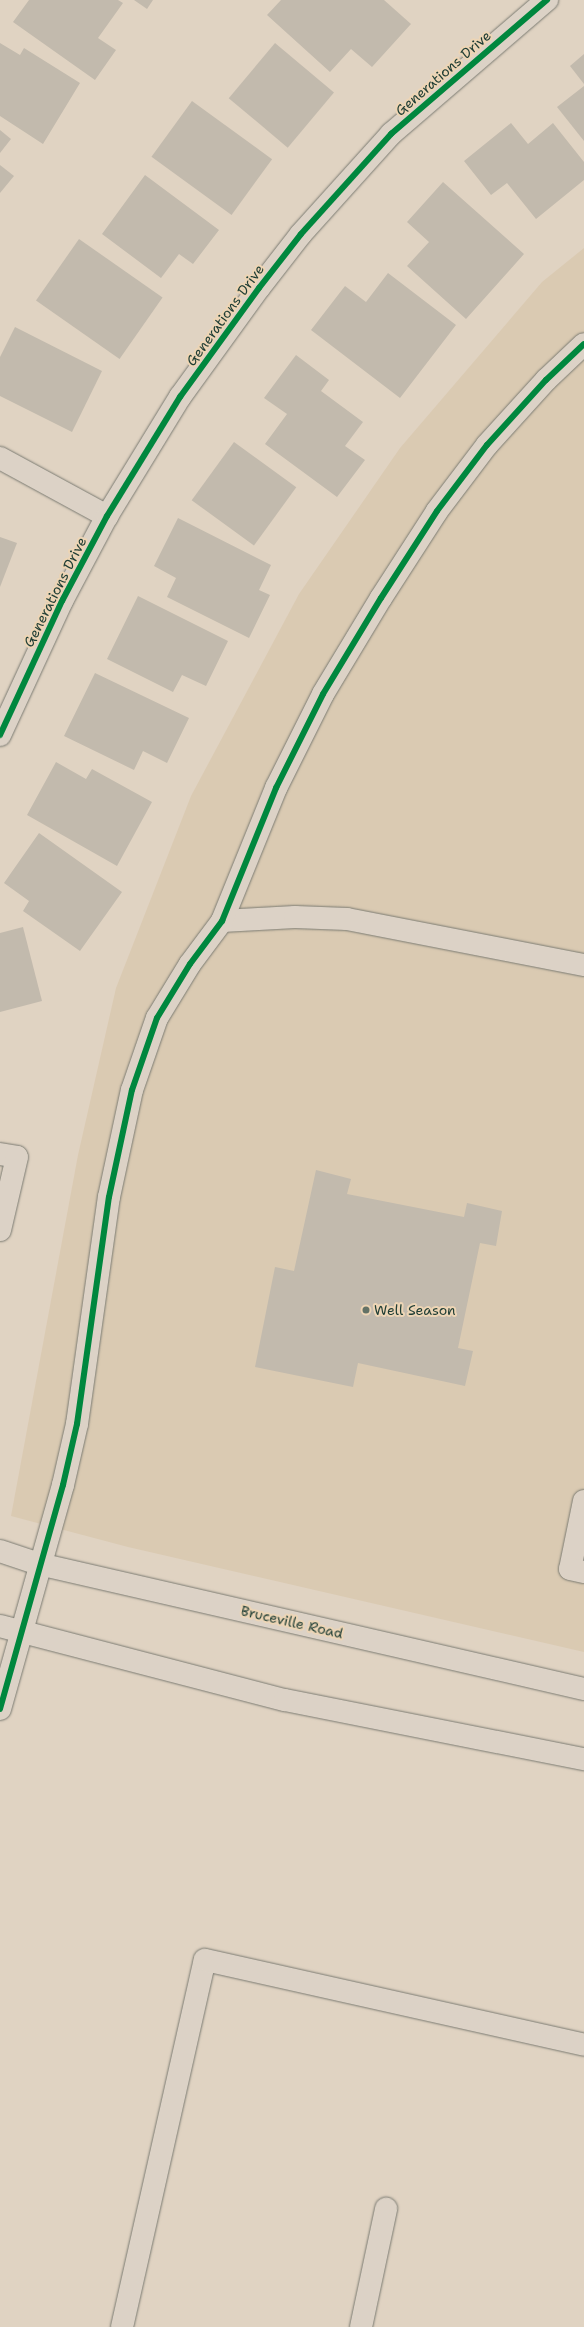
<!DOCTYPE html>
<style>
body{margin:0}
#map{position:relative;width:584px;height:2327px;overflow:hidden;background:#e0d3c2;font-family:"Shantell Sans",sans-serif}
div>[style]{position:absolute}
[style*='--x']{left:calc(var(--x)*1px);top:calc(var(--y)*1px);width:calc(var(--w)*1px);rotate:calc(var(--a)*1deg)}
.built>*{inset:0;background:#dacab2}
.building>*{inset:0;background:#c2baad;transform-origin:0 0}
.roads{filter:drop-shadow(0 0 1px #7b7b72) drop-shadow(0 0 1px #7b7b72)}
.minor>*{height:22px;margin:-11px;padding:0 11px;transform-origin:11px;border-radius:11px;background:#dcd2c6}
.major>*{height:22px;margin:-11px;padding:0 11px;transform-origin:11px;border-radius:11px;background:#dcd2c6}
.cycleway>*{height:6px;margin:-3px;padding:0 3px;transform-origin:3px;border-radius:3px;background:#00873e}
.dots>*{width:11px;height:11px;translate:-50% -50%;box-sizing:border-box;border:2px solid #edd5b5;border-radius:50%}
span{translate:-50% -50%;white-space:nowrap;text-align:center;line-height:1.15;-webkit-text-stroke:4px #edd5b5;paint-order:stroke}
.street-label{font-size:14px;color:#1f3d34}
.poi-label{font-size:14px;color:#1f3d34}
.left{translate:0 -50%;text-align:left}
</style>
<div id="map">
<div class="built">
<div style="clip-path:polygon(584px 248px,584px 1652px,128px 1547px,11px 1516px,78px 1155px,116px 988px,191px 796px,299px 594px,400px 448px,542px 282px)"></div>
</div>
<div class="building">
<div style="clip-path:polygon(29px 0,118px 0,123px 3px,98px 38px,116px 50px,95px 80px,13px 22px)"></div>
<div style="clip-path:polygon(134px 0,153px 0,147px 9px)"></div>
<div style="clip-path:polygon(281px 0,384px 0,411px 24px,372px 67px,351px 49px,330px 72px,267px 15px)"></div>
<div style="clip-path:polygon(0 43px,20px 55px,24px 48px,80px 83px,43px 144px,0 116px)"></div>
<div style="left:275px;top:43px;width:77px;height:72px;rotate:40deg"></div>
<div style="clip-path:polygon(584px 54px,584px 84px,570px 66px)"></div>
<div style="clip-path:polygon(584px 86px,584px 141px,557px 107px)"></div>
<div style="left:192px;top:101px;width:99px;height:69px;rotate:36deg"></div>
<div style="clip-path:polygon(511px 123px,528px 144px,553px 123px,584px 162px,584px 180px,536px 219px,507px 183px,491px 195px,464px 161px)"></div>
<div style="clip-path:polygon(0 130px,11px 139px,0 153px)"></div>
<div style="clip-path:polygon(0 165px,14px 176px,0 193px)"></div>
<div style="clip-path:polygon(145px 175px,219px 230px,193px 264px,179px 254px,161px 278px,102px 234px)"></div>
<div style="clip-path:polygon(443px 182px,524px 254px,466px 319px,407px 266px,429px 242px,407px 222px)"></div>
<div style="left:79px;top:239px;width:102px;height:75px;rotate:35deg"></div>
<div style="clip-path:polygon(388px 273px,456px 325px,400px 398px,311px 330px,345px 286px,366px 302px)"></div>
<div style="clip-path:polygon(15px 327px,102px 371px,72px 432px,0 396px,0 357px)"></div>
<div style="clip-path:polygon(296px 355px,329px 380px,321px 391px,363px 422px,345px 446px,365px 460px,337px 497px,265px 444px,287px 414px,264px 398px)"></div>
<div style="left:234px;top:442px;width:77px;height:72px;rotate:36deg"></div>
<div style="clip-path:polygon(178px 518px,271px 565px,259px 590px,270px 595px,249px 638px,167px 597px,176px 578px,154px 566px)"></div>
<div style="clip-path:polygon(0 537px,17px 543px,0 587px)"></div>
<div style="clip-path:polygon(138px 596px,228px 641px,206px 686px,182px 675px,173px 692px,107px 659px)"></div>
<div style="clip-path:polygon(95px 673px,189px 718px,167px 763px,143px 751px,134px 770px,64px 736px)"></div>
<div style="clip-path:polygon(56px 762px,86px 779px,92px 769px,152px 802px,117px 866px,27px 815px)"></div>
<div style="clip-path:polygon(39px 833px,122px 892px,80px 951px,23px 911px,29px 901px,4px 883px)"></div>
<div style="clip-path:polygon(23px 927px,42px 1001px,0 1012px,0 933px)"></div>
<div style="clip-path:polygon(316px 1170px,351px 1179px,347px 1194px,464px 1217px,467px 1203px,502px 1211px,496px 1246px,480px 1243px,458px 1348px,473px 1351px,465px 1386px,358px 1363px,353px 1387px,255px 1367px,275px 1267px,294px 1271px)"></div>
</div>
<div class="roads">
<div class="minor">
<div style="--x:0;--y:458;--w:122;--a:28.5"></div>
<div style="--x:0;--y:735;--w:148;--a:-65.2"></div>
<div style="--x:62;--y:601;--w:96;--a:-62.1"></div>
<div style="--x:107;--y:516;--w:140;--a:-58.5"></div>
<div style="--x:180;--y:397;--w:135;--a:-54.1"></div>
<div style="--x:259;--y:288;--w:68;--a:-52.1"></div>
<div style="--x:301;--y:234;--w:135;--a:-48"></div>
<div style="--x:391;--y:134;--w:206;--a:-40.7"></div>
<div style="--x:222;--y:921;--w:73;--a:-3.1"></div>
<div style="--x:295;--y:917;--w:52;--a:2.2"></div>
<div style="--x:347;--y:919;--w:241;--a:11"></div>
<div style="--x:0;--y:1154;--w:17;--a:10"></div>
<div style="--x:17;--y:1157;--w:75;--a:103.1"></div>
<div style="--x:584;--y:1501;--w:69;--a:101.6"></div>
<div style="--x:570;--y:1569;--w:14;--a:12"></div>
<div style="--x:0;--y:1709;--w:233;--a:-74.3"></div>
<div style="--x:63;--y:1485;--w:63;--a:-77.1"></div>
<div style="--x:77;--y:1424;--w:229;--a:-82"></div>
<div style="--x:109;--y:1197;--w:109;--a:-77.9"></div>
<div style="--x:132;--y:1090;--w:76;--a:-70.9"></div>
<div style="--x:157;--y:1018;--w:63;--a:-58.6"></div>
<div style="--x:190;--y:964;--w:54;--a:-53.3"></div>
<div style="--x:222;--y:921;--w:144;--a:-67.9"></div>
<div style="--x:276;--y:788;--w:105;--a:-63.4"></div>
<div style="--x:323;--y:694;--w:112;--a:-58.9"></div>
<div style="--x:381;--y:598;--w:103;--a:-57.2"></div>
<div style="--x:437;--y:511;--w:83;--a:-52.9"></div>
<div style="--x:487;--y:445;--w:88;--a:-47.8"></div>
<div style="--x:546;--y:380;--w:52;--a:-43.5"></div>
<div style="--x:122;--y:2327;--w:376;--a:-77.3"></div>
<div style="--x:205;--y:1960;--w:388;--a:12.6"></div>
<div style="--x:361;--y:2327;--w:121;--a:-78"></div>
</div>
<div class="major">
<div style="--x:0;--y:1551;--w:41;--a:18.4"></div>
<div style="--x:39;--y:1564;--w:559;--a:12.92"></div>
<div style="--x:0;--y:1626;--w:294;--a:14.6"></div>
<div style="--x:285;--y:1700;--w:305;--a:11.2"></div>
</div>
</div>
<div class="cycleway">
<div style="--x:0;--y:735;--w:148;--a:-65.2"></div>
<div style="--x:62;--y:601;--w:96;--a:-62.1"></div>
<div style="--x:107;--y:516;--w:140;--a:-58.5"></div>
<div style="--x:180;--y:397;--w:135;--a:-54.1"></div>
<div style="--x:259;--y:288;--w:68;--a:-52.1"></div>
<div style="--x:301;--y:234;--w:135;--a:-48"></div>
<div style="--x:391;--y:134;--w:206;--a:-40.7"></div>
<div style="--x:0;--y:1709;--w:233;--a:-74.3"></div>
<div style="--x:63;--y:1485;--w:63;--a:-77.1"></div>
<div style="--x:77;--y:1424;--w:229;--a:-82"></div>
<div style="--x:109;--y:1197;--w:109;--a:-77.9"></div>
<div style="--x:132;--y:1090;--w:76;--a:-70.9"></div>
<div style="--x:157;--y:1018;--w:63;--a:-58.6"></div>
<div style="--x:190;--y:964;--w:54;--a:-53.3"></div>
<div style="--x:222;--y:921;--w:144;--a:-67.9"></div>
<div style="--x:276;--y:788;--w:105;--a:-63.4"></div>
<div style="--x:323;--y:694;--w:112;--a:-58.9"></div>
<div style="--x:381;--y:598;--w:103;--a:-57.2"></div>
<div style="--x:437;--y:511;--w:83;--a:-52.9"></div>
<div style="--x:487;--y:445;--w:88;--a:-47.8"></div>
<div style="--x:546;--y:380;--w:52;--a:-43.5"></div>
</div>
<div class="dots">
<div style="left:366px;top:1310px;background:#637266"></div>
</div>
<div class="street-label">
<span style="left:443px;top:73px;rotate:-41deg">Generations Drive</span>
<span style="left:225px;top:315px;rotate:-54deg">Generations Drive</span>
<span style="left:55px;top:592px;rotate:-63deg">Generations Drive</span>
<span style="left:292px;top:1622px;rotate:13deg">Bruceville Road</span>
</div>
<div class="poi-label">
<span class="left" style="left:374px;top:1310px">Well Season</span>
</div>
</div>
